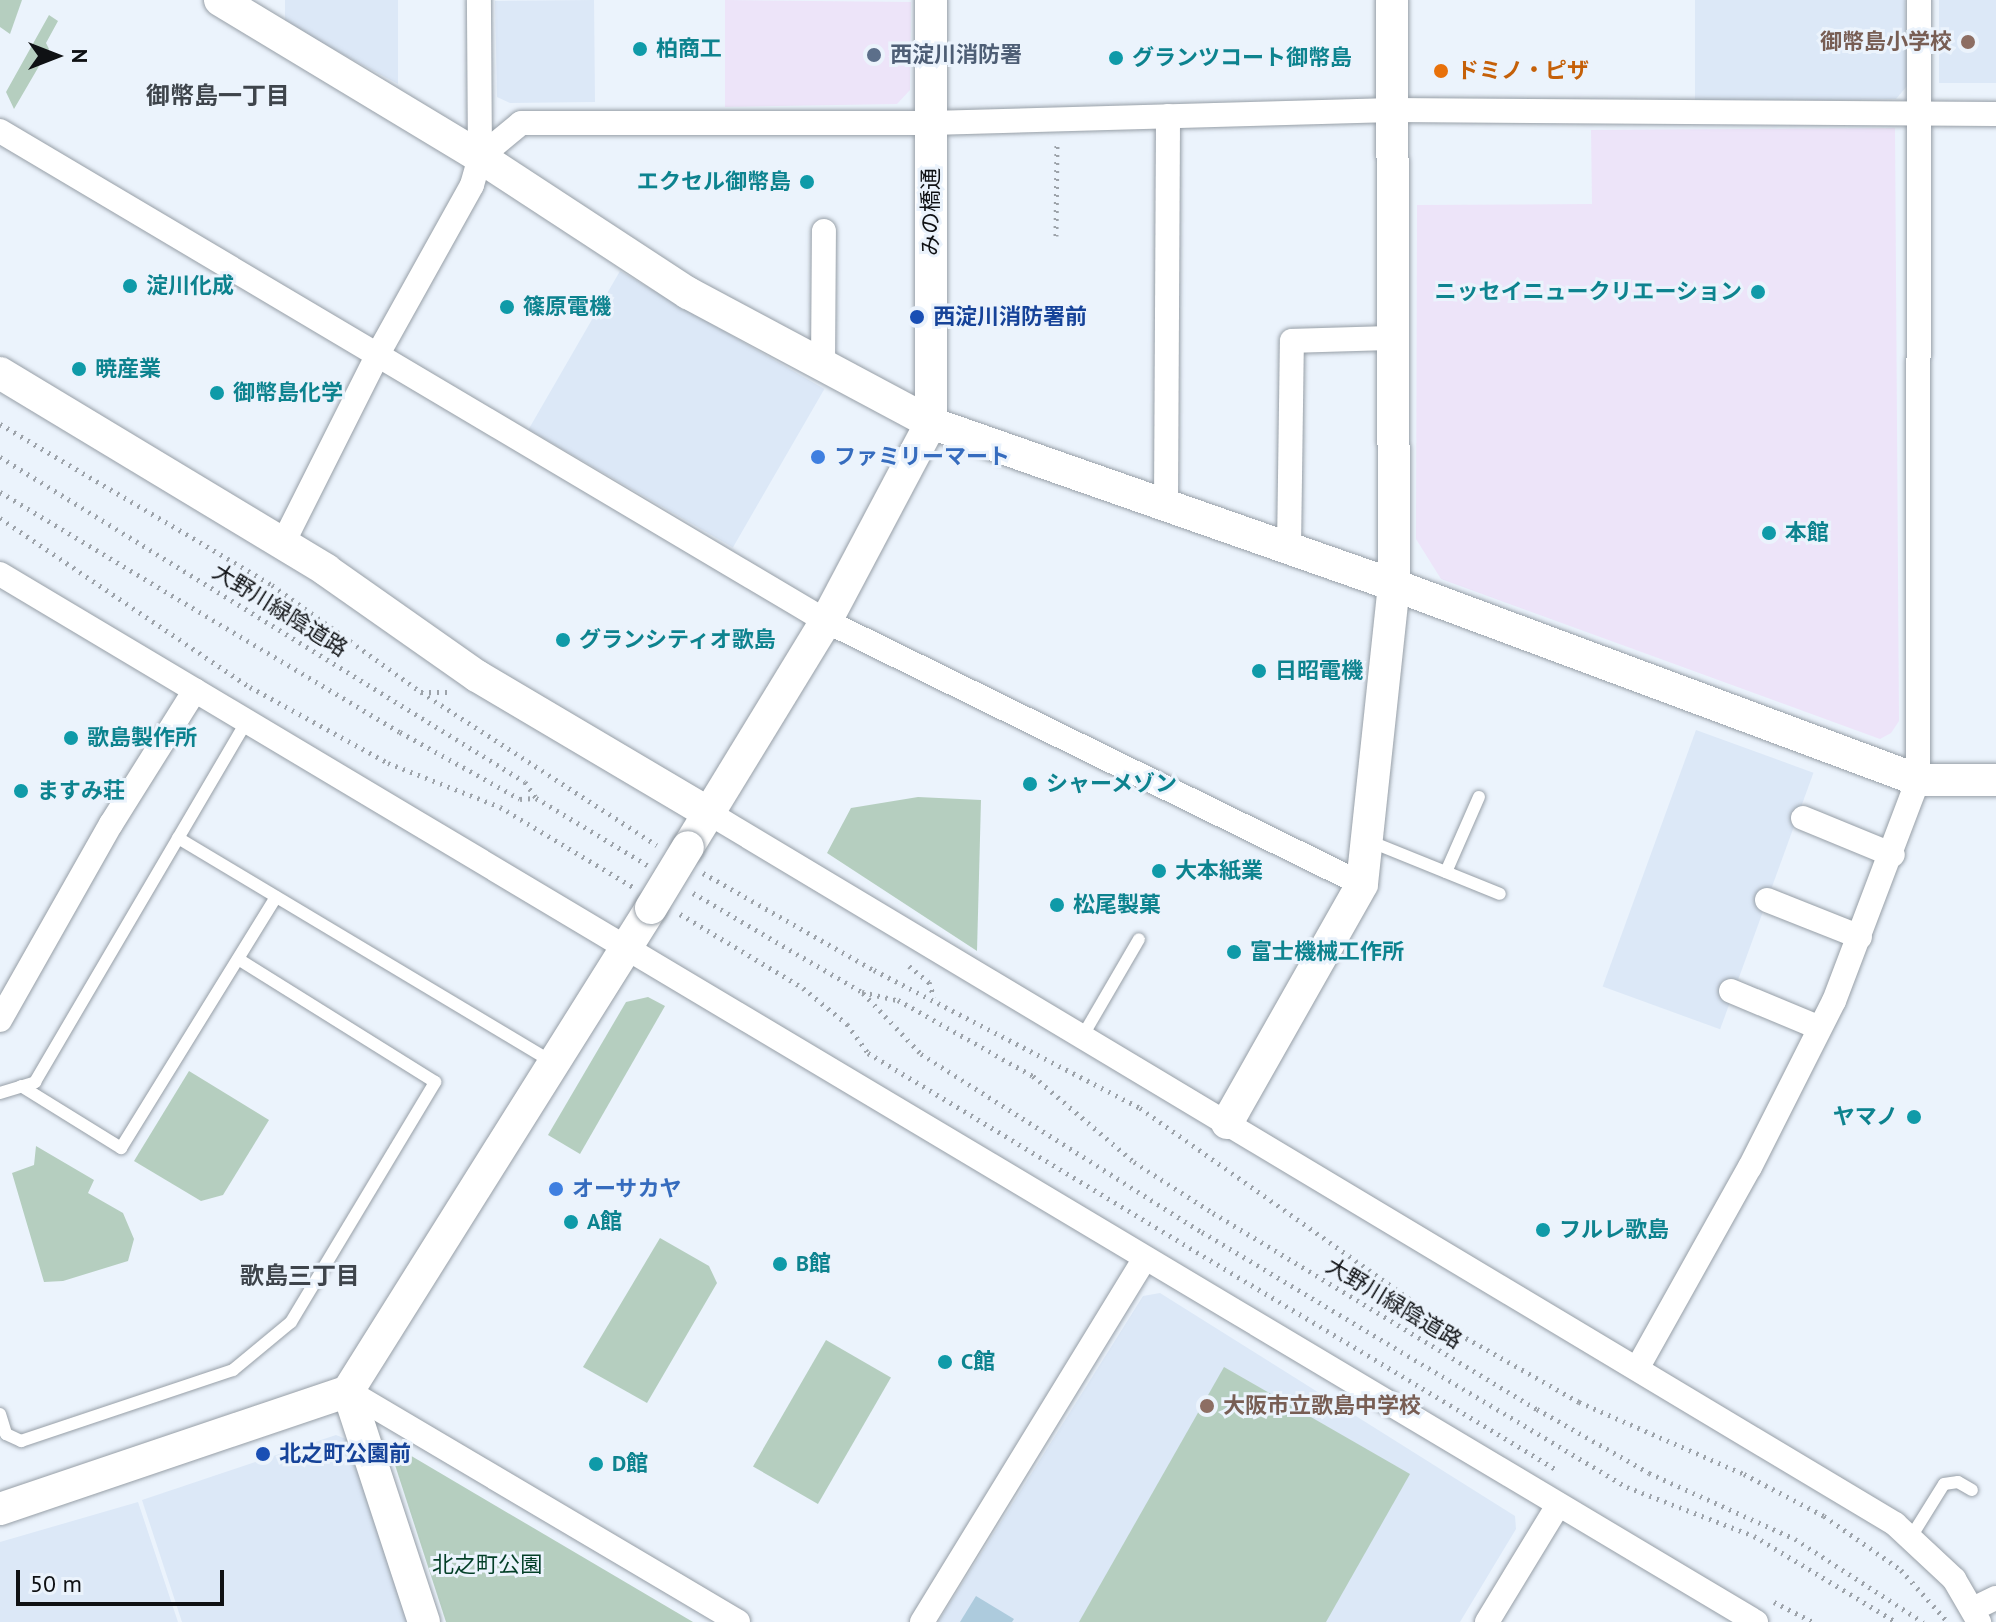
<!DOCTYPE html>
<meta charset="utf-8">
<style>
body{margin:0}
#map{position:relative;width:1996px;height:1622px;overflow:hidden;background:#ebf3fc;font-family:"PT Sans","Noto Sans JP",sans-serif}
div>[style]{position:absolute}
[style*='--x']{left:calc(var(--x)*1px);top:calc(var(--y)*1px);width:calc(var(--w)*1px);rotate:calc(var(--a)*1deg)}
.commercial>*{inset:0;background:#ede4f9}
.built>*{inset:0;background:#dce8f7;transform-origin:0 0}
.green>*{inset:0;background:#b5cebf;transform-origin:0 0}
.water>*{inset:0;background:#adcbdd}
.path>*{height:5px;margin-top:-2.5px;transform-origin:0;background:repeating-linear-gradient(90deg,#9da3aa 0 2px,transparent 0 8px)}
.roads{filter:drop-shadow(0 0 2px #979fa7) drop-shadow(0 0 2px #979fa7)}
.service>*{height:12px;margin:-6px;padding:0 6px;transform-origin:6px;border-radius:6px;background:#fff}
.minor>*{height:24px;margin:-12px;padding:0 12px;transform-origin:12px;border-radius:12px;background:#fff}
.tertiary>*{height:32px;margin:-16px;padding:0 16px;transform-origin:16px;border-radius:16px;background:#fff}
.bridges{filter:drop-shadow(0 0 2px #979fa7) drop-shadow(0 0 2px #979fa7)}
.tertiary-bridge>*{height:32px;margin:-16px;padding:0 16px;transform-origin:16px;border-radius:16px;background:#fff}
.dots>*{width:22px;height:22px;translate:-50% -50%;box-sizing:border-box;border:4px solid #ebf3fc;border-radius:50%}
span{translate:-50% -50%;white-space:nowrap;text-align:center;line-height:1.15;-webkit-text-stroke:6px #ebf3fc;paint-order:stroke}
.education-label{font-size:22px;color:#785e54;font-weight:700}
.right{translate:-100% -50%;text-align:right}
.left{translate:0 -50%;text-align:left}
.culture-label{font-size:22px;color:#0d838f;font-weight:700}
.service-label{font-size:22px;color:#4e5e75;font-weight:700}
.food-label{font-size:22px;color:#c56008;font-weight:700}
.street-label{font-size:22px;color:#0f1114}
.transit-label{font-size:22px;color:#164399;font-weight:700}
.shop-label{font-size:22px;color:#366cbe;font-weight:700}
.park-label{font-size:22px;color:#033f27}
.neighbourhood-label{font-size:24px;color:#3e444b;font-weight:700}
.north{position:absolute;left:16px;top:16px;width:80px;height:80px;-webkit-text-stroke:6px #ebf3fc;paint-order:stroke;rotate:90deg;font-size:22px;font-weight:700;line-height:32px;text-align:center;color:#0f1114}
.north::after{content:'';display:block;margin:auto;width:28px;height:36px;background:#0f1114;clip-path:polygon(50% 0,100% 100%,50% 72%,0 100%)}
.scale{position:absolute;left:16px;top:1570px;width:208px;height:36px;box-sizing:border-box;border:4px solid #0f1114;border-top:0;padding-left:10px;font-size:24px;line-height:28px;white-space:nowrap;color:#0f1114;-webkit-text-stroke:6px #ebf3fc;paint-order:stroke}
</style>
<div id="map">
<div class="commercial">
<div style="clip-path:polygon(725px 0,911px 2px,910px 90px,897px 104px,725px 107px)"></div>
<div style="clip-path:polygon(1895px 128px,1899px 721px,1891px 733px,1880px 739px,1441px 579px,1416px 539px,1417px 205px,1592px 204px,1591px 130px)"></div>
</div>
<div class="built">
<div style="clip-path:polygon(285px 0,398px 0,398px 84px,285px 23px)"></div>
<div style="clip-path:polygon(594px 0,595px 102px,510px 103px,497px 97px,495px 1px)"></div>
<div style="clip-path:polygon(1695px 0,1905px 0,1907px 86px,1896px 99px,1695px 102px)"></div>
<div style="left:1939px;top:0;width:57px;height:83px"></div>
<div style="left:620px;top:271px;width:236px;height:183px;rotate:30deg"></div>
<div style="left:1696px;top:730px;width:125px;height:273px;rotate:20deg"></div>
<div style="clip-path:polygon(1160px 1293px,1515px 1516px,1516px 1529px,1460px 1622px,938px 1622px,1143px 1296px)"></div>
<div style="clip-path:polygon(336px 1435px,351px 1441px,409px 1622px,182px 1622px,142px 1500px)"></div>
<div style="clip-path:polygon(138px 1502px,178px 1622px,0 1622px,0 1542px)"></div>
</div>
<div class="green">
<div style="clip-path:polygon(0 0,22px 0,10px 34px,0 27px)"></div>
<div style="clip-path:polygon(49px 15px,58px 21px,46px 43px,49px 49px,14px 109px,6px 92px)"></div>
<div style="clip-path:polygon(918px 797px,981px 800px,977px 951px,827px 853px,851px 808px)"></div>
<div style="clip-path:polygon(648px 997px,665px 1006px,580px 1154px,548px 1135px,626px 1002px)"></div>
<div style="clip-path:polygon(189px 1071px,269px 1120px,223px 1195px,201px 1201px,134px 1161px)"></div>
<div style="clip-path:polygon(36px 1146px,94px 1180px,88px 1193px,123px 1213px,134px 1239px,128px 1261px,63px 1281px,44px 1282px,12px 1173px,34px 1165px)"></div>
<div style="clip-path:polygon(660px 1238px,709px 1266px,717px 1283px,647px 1403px,583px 1367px)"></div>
<div style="left:826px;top:1340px;width:75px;height:146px;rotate:30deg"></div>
<div style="clip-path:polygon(1224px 1367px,1410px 1474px,1326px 1622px,1079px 1622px)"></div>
<div style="clip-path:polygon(408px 1454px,693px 1622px,446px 1622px,395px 1465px)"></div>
</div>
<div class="water">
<div style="clip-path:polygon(976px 1596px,1014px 1619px,1012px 1622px,960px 1622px)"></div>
</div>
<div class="path">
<div style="--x:1056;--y:236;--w:92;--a:-89.4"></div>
<div style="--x:0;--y:424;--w:316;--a:30.6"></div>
<div style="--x:272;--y:585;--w:183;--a:35.7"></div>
<div style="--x:421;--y:692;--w:281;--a:33"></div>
<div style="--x:0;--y:457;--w:617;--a:31.76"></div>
<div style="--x:525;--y:782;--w:19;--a:55"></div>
<div style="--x:536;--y:798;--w:130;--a:31.1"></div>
<div style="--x:0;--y:492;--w:466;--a:31"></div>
<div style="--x:400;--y:732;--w:137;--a:29.2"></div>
<div style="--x:520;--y:799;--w:15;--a:-4"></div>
<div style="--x:0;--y:518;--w:302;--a:34.1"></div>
<div style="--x:250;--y:687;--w:158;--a:28.8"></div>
<div style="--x:388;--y:763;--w:120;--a:21.4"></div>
<div style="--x:500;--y:807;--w:155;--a:31"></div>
<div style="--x:421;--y:692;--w:26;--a:0"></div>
<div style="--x:703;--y:873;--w:197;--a:29.6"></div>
<div style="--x:874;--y:970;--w:300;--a:27.4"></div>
<div style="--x:1140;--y:1108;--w:391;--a:35.3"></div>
<div style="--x:1459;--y:1334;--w:138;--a:29.5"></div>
<div style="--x:1579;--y:1402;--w:180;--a:23.6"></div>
<div style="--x:1744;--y:1474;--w:90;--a:27.7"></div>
<div style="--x:1824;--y:1516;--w:94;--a:35"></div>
<div style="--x:1901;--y:1570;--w:69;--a:48"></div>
<div style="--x:693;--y:893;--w:196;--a:30.4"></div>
<div style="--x:862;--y:992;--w:37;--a:13"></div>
<div style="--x:898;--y:1000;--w:155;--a:29.4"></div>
<div style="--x:1033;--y:1076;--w:133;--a:40.4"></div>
<div style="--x:1134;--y:1162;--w:94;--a:32.8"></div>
<div style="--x:1213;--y:1213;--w:379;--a:31.2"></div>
<div style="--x:1537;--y:1409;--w:129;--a:29.7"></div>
<div style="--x:1649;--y:1473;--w:160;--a:24.3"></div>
<div style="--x:1795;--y:1539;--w:153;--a:33"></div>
<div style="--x:680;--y:914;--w:144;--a:31"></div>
<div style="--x:803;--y:988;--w:57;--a:39.3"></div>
<div style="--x:847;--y:1024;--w:36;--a:54"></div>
<div style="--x:868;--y:1053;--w:805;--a:31.18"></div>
<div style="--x:909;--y:966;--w:26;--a:39"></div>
<div style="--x:929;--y:982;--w:16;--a:72"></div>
<div style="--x:863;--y:993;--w:84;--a:46.4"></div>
<div style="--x:921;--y:1054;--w:333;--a:32.4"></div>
<div style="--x:1202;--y:1232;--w:496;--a:31"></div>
<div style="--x:1627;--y:1487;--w:136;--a:21.1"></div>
<div style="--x:1754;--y:1536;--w:166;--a:31.2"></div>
<div style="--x:1774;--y:1602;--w:44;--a:27.1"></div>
</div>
<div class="roads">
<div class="service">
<div style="--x:178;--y:838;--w:437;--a:30.9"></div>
<div style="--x:1369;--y:841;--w:141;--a:22"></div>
<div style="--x:1446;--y:872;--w:82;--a:-66.3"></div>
<div style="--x:1082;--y:1037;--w:113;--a:-59.8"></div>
<div style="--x:21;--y:1086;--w:118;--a:31.8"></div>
<div style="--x:121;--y:1148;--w:295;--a:-58.3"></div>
<div style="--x:0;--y:1093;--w:37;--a:-17"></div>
<div style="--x:35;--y:1082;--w:419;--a:-59.6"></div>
<div style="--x:0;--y:1414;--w:21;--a:73"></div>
<div style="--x:6;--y:1434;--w:17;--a:25"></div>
<div style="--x:21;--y:1441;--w:224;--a:-18.5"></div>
<div style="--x:233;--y:1370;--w:75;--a:-39.6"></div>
<div style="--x:291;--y:1322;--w:280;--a:-59"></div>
<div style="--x:435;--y:1082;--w:232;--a:-148"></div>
<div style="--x:1911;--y:1537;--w:62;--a:-58.1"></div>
<div style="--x:1944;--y:1484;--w:14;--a:-8"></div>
<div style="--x:1958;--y:1482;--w:16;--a:30"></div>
</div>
<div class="minor">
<div style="--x:0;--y:131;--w:960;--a:30.68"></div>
<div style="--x:826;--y:621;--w:597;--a:26.14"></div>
<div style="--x:480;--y:157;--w:53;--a:-39.7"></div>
<div style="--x:521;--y:123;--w:410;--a:0"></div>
<div style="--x:931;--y:123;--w:462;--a:-1.6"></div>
<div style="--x:1393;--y:110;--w:603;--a:0.38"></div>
<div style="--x:823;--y:366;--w:135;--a:-89.6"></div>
<div style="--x:1166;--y:505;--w:389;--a:-89.7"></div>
<div style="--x:283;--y:543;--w:212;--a:-63.3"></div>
<div style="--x:378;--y:354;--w:193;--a:-60.9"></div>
<div style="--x:472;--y:185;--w:29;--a:-74"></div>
<div style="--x:480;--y:157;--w:157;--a:-90.4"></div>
<div style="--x:1289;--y:549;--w:208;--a:-89.2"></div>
<div style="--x:1292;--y:341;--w:103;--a:-1.7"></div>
<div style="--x:0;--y:574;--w:2045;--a:30.83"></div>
<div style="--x:709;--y:813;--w:1383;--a:30.94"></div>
<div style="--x:1895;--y:1524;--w:81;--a:43"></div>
<div style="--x:1954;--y:1579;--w:50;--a:59.8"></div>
<div style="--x:1803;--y:818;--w:97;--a:22.3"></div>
<div style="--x:1767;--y:900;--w:100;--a:21.7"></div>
<div style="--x:1731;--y:991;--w:96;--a:22.6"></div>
<div style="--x:0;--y:1020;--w:225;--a:-60.5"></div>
<div style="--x:111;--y:824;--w:158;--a:-57.9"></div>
<div style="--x:1638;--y:1367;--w:229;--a:-60.8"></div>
<div style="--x:1750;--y:1167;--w:186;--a:-63.2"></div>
<div style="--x:1834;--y:1001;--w:236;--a:-69.2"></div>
<div style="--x:1918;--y:780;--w:780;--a:-89.93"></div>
<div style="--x:348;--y:1391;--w:453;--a:30.6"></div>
<div style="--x:1973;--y:1609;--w:25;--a:-26"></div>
<div style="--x:922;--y:1622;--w:425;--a:-58.5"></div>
<div style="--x:1487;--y:1622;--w:135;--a:-58.7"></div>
</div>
<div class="tertiary">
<div style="--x:220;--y:0;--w:304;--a:31.1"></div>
<div style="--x:480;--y:157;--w:249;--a:33.2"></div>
<div style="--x:688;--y:293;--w:276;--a:28.1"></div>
<div style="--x:931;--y:423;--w:491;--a:19.3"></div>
<div style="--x:1394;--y:585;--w:559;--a:20.41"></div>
<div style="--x:1918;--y:780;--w:78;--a:0"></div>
<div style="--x:0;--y:373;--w:381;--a:31.1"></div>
<div style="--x:326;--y:570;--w:184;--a:35.1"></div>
<div style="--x:477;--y:676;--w:269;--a:30.6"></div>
<div style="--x:688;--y:847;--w:265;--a:-58.6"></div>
<div style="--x:826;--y:621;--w:224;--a:-62.1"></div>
<div style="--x:931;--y:423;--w:423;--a:-90"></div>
<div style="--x:1227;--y:1123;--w:274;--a:-60.5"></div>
<div style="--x:1362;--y:884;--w:301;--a:-83.9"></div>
<div style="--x:1394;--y:585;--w:585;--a:-90.2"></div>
<div style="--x:348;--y:1391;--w:243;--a:71.8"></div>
<div style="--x:0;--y:1509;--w:367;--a:-18.7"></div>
<div style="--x:348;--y:1391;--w:570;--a:-57.9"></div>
</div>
</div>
<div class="bridges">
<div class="tertiary-bridge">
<div style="--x:651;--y:908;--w:71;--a:-58.8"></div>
</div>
</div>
<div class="dots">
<div style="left:1968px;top:42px;background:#8d6e63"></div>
<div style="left:640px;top:49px;background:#0f9aa8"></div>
<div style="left:874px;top:55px;background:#5c6f8a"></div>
<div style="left:1116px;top:58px;background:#0f9aa8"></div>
<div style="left:1441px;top:71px;background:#e8710a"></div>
<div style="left:807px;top:182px;background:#0f9aa8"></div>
<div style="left:130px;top:286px;background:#0f9aa8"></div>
<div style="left:1758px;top:292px;background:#0f9aa8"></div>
<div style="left:507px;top:307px;background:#0f9aa8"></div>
<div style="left:917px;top:317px;background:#1a4fb4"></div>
<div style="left:79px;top:369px;background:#0f9aa8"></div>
<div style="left:217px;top:393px;background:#0f9aa8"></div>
<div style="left:818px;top:457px;background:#3f7fe0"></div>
<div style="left:1769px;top:533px;background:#0f9aa8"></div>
<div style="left:563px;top:640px;background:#0f9aa8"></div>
<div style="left:1259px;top:671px;background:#0f9aa8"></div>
<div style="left:71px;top:738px;background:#0f9aa8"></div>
<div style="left:1030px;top:784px;background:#0f9aa8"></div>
<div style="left:21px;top:791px;background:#0f9aa8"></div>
<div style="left:1159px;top:871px;background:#0f9aa8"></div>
<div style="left:1057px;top:905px;background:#0f9aa8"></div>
<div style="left:1234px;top:952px;background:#0f9aa8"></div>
<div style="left:1914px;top:1117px;background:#0f9aa8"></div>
<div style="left:556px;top:1189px;background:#3f7fe0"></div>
<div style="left:571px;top:1222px;background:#0f9aa8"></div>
<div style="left:1543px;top:1230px;background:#0f9aa8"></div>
<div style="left:780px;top:1264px;background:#0f9aa8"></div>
<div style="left:945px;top:1362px;background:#0f9aa8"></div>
<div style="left:1207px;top:1406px;background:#8d6e63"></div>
<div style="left:263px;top:1454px;background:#1a4fb4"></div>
<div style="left:596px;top:1464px;background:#0f9aa8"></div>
</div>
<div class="education-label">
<span class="right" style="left:1952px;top:42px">御幣島小学校</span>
<span class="left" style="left:1223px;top:1406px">大阪市立歌島中学校</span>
</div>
<div class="culture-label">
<span class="left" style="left:656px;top:49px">柏商工</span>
<span class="left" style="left:1132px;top:58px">グランツコート御幣島</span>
<span class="right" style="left:791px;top:182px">エクセル御幣島</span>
<span class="left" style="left:146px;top:286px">淀川化成</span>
<span class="right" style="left:1742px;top:292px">ニッセイニュークリエーション</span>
<span class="left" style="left:523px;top:307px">篠原電機</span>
<span class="left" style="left:95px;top:369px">暁産業</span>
<span class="left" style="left:233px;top:393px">御幣島化学</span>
<span class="left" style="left:1785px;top:533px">本館</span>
<span class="left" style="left:579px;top:640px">グランシティオ歌島</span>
<span class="left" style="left:1275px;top:671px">日昭電機</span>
<span class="left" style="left:87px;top:738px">歌島製作所</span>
<span class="left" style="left:1046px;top:784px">シャーメゾン</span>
<span class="left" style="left:37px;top:791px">ますみ荘</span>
<span class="left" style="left:1175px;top:871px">大本紙業</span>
<span class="left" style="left:1073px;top:905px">松尾製菓</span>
<span class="left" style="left:1250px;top:952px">富士機械工作所</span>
<span class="right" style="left:1898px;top:1117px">ヤマノ</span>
<span class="left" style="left:587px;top:1222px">A館</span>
<span class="left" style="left:1559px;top:1230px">フルレ歌島</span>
<span class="left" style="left:796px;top:1264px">B館</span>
<span class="left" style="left:961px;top:1362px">C館</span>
<span class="left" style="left:612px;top:1464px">D館</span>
</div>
<div class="service-label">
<span class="left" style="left:890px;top:55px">西淀川消防署</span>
</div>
<div class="food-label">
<span class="left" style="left:1457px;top:71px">ドミノ・ピザ</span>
</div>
<div class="street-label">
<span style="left:931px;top:212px;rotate:-90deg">みの橋通</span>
<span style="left:280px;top:610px;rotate:32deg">大野川緑陰道路</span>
<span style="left:1394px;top:1303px;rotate:31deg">大野川緑陰道路</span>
</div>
<div class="transit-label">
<span class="left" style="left:933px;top:317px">西淀川消防署前</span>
<span class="left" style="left:279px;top:1454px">北之町公園前</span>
</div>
<div class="shop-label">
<span class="left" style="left:834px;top:457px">ファミリーマート</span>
<span class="left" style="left:572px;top:1189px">オーサカヤ</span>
</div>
<div class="park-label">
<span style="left:487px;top:1565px">北之町公園</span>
</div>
<div class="neighbourhood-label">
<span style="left:218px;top:96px">御幣島一丁目</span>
<span style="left:300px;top:1276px">歌島三丁目</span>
</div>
<div class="north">N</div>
<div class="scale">50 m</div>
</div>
